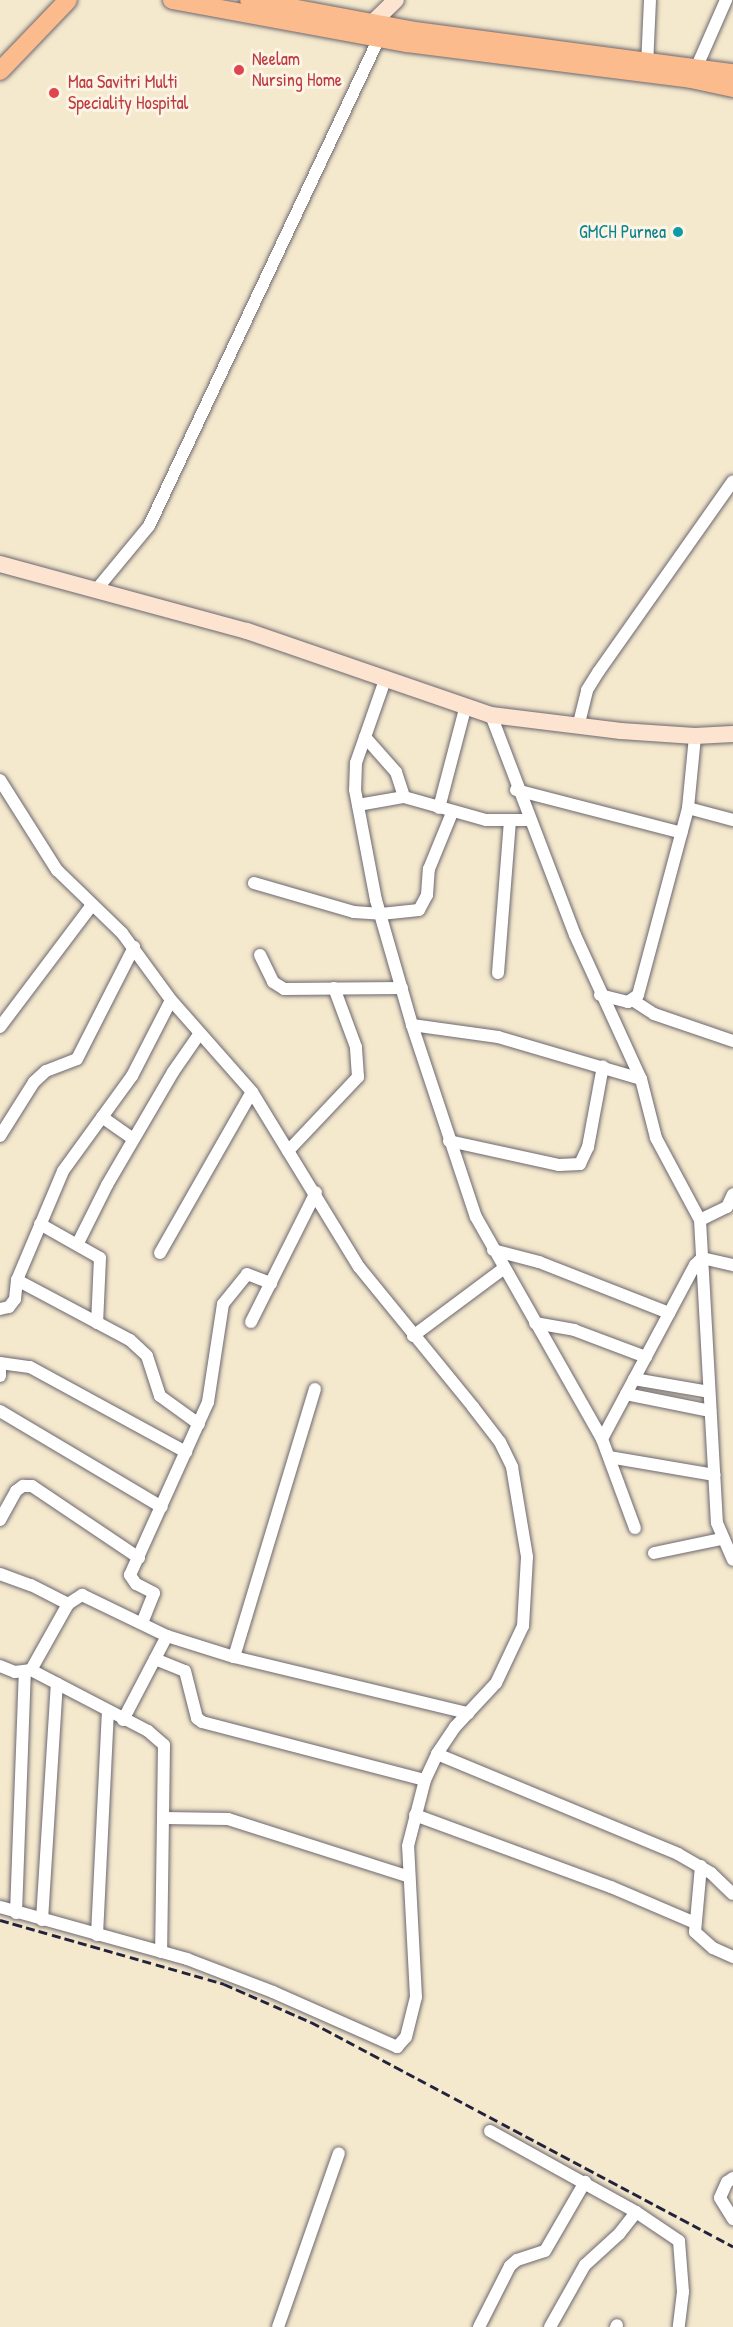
<!DOCTYPE html>
<style>
body{margin:0}
#map{position:relative;width:733px;height:2327px;overflow:hidden;background:#f4e8cd;font-family:"Patrick Hand",sans-serif}
div>[style]{position:absolute}
[style*='--x']{left:calc(var(--x)*1px);top:calc(var(--y)*1px);width:calc(var(--w)*1px);rotate:calc(var(--a)*1deg)}
.roads{filter:drop-shadow(0 0 2px #6c676e) drop-shadow(0 0 2px #6c676e)}
.street>*{height:12px;margin:-6px;padding:0 6px;transform-origin:6px;border-radius:6px;background:#fff}
.secondary>*{height:16px;margin:-8px;padding:0 8px;transform-origin:8px;border-radius:8px;background:#fde4d1}
.primary>*{height:18px;margin:-9px;padding:0 9px;transform-origin:9px;border-radius:9px;background:#fbbb8c}
.rail>*{height:3px;margin-top:-1.5px;transform-origin:0;background:repeating-linear-gradient(90deg,#22223b 0 9px,transparent 0 13.5px)}
.dots>*{width:16px;height:16px;translate:-50% -50%;box-sizing:border-box;border:3px solid #fcf5e5;border-radius:50%}
span{translate:-50% -50%;white-space:nowrap;text-align:center;line-height:1.15;-webkit-text-stroke:6px #fcf5e5;paint-order:stroke}
.health-label{font-size:18px;color:#be3a42}
.left{translate:0 -50%;text-align:left}
.culture-label{font-size:18px;color:#0d838f}
.right{translate:-100% -50%;text-align:right}
</style>
<div id="map">
<div class="roads">
<div class="street">
<div style="--x:647;--y:66;--w:66;--a:-87.4"></div>
<div style="--x:694;--y:73;--w:80;--a:-66.3"></div>
<div style="--x:96;--y:590;--w:83;--a:-50.4"></div>
<div style="--x:149;--y:526;--w:539;--a:-64.76"></div>
<div style="--x:385;--y:680;--w:88;--a:109.3"></div>
<div style="--x:356;--y:763;--w:27;--a:92"></div>
<div style="--x:355;--y:790;--w:112;--a:79.2"></div>
<div style="--x:376;--y:900;--w:130;--a:73.9"></div>
<div style="--x:412;--y:1025;--w:202;--a:71.6"></div>
<div style="--x:476;--y:1217;--w:255;--a:60.4"></div>
<div style="--x:602;--y:1439;--w:95;--a:69.7"></div>
<div style="--x:491;--y:715;--w:235;--a:69.1"></div>
<div style="--x:575;--y:935;--w:158;--a:65.4"></div>
<div style="--x:641;--y:1079;--w:61;--a:75.7"></div>
<div style="--x:656;--y:1138;--w:93;--a:61.8"></div>
<div style="--x:700;--y:1220;--w:303;--a:86.8"></div>
<div style="--x:717;--y:1523;--w:40;--a:66.6"></div>
<div style="--x:578;--y:727;--w:38;--a:-76"></div>
<div style="--x:587;--y:690;--w:22;--a:-58"></div>
<div style="--x:599;--y:671;--w:232;--a:-54.8"></div>
<div style="--x:365;--y:737;--w:47;--a:48.5"></div>
<div style="--x:396;--y:772;--w:26;--a:72"></div>
<div style="--x:0;--y:780;--w:107;--a:57.7"></div>
<div style="--x:57;--y:870;--w:91;--a:44.1"></div>
<div style="--x:122;--y:933;--w:83;--a:53.8"></div>
<div style="--x:171;--y:1000;--w:123;--a:48.6"></div>
<div style="--x:252;--y:1092;--w:205;--a:58.6"></div>
<div style="--x:359;--y:1267;--w:181;--a:50.8"></div>
<div style="--x:473;--y:1407;--w:44;--a:52.4"></div>
<div style="--x:500;--y:1442;--w:28;--a:64"></div>
<div style="--x:512;--y:1467;--w:91;--a:80.5"></div>
<div style="--x:527;--y:1557;--w:69;--a:93.3"></div>
<div style="--x:523;--y:1626;--w:63;--a:115.3"></div>
<div style="--x:496;--y:1683;--w:60;--a:133"></div>
<div style="--x:455;--y:1727;--w:32;--a:124"></div>
<div style="--x:516;--y:790;--w:171;--a:14.5"></div>
<div style="--x:358;--y:805;--w:47;--a:-9.9"></div>
<div style="--x:404;--y:797;--w:85;--a:15.7"></div>
<div style="--x:486;--y:820;--w:43;--a:0"></div>
<div style="--x:439;--y:808;--w:102;--a:-75.3"></div>
<div style="--x:688;--y:808;--w:47;--a:14.9"></div>
<div style="--x:254;--y:883;--w:104;--a:16.2"></div>
<div style="--x:354;--y:912;--w:27;--a:4"></div>
<div style="--x:381;--y:914;--w:38;--a:-6"></div>
<div style="--x:419;--y:910;--w:17;--a:-62"></div>
<div style="--x:427;--y:895;--w:26;--a:-86"></div>
<div style="--x:429;--y:869;--w:61;--a:-67.7"></div>
<div style="--x:260;--y:955;--w:30;--a:64"></div>
<div style="--x:273;--y:982;--w:13;--a:32"></div>
<div style="--x:284;--y:989;--w:118;--a:-0.5"></div>
<div style="--x:498;--y:973;--w:152;--a:-85.5"></div>
<div style="--x:600;--y:995;--w:29;--a:14"></div>
<div style="--x:628;--y:1002;--w:12;--a:-35"></div>
<div style="--x:638;--y:995;--w:194;--a:-75"></div>
<div style="--x:688;--y:808;--w:72;--a:-84.4"></div>
<div style="--x:634;--y:1001;--w:24;--a:33"></div>
<div style="--x:654;--y:1014;--w:83;--a:18.9"></div>
<div style="--x:412;--y:1025;--w:87;--a:7.9"></div>
<div style="--x:498;--y:1037;--w:149;--a:16.4"></div>
<div style="--x:0;--y:1027;--w:153;--a:-53"></div>
<div style="--x:102;--y:1117;--w:38;--a:35"></div>
<div style="--x:0;--y:1136;--w:64;--a:-57.8"></div>
<div style="--x:34;--y:1082;--w:16;--a:-43"></div>
<div style="--x:46;--y:1071;--w:33;--a:-21"></div>
<div style="--x:77;--y:1059;--w:126;--a:-63"></div>
<div style="--x:449;--y:1141;--w:113;--a:12.3"></div>
<div style="--x:559;--y:1165;--w:21;--a:-3"></div>
<div style="--x:580;--y:1164;--w:19;--a:-65"></div>
<div style="--x:588;--y:1147;--w:82;--a:-79.5"></div>
<div style="--x:288;--y:1151;--w:102;--a:-46.6"></div>
<div style="--x:358;--y:1077;--w:30;--a:-94"></div>
<div style="--x:356;--y:1047;--w:63;--a:-110.4"></div>
<div style="--x:700;--y:1220;--w:30;--a:-26"></div>
<div style="--x:727;--y:1207;--w:14;--a:-65"></div>
<div style="--x:40;--y:1224;--w:69;--a:29.5"></div>
<div style="--x:100;--y:1258;--w:65;--a:92.6"></div>
<div style="--x:78;--y:1243;--w:65;--a:-63.4"></div>
<div style="--x:107;--y:1185;--w:131;--a:-59.7"></div>
<div style="--x:173;--y:1072;--w:47;--a:-55.3"></div>
<div style="--x:493;--y:1250;--w:48;--a:14.6"></div>
<div style="--x:539;--y:1262;--w:140;--a:21.4"></div>
<div style="--x:160;--y:1253;--w:185;--a:-60.3"></div>
<div style="--x:17;--y:1280;--w:128;--a:28"></div>
<div style="--x:130;--y:1340;--w:23;--a:43"></div>
<div style="--x:147;--y:1356;--w:42;--a:72"></div>
<div style="--x:160;--y:1396;--w:48;--a:35.7"></div>
<div style="--x:0;--y:1309;--w:9;--a:-13"></div>
<div style="--x:9;--y:1307;--w:10;--a:-53"></div>
<div style="--x:15;--y:1299;--w:19;--a:-84"></div>
<div style="--x:17;--y:1280;--w:118;--a:-67.1"></div>
<div style="--x:63;--y:1171;--w:117;--a:-54"></div>
<div style="--x:132;--y:1076;--w:85;--a:-62.8"></div>
<div style="--x:251;--y:1322;--w:145;--a:-63.4"></div>
<div style="--x:535;--y:1323;--w:40;--a:10"></div>
<div style="--x:574;--y:1330;--w:77;--a:20.6"></div>
<div style="--x:413;--y:1336;--w:112;--a:-36.7"></div>
<div style="--x:0;--y:1363;--w:30;--a:8"></div>
<div style="--x:30;--y:1367;--w:178;--a:28.6"></div>
<div style="--x:0;--y:1363;--w:13;--a:90"></div>
<div style="--x:634;--y:1379;--w:76;--a:9.8"></div>
<div style="--x:626;--y:1394;--w:86;--a:11.4"></div>
<div style="--x:0;--y:1411;--w:188;--a:30.7"></div>
<div style="--x:602;--y:1439;--w:197;--a:-61.9"></div>
<div style="--x:695;--y:1265;--w:10;--a:-45"></div>
<div style="--x:702;--y:1258;--w:32;--a:13"></div>
<div style="--x:609;--y:1457;--w:107;--a:9.7"></div>
<div style="--x:0;--y:1520;--w:33;--a:-61"></div>
<div style="--x:16;--y:1491;--w:9;--a:-36"></div>
<div style="--x:23;--y:1486;--w:9;--a:0"></div>
<div style="--x:32;--y:1486;--w:129;--a:33.9"></div>
<div style="--x:654;--y:1553;--w:68;--a:-11.8"></div>
<div style="--x:0;--y:1574;--w:33;--a:20"></div>
<div style="--x:31;--y:1585;--w:42;--a:27.2"></div>
<div style="--x:142;--y:1623;--w:32;--a:-68"></div>
<div style="--x:154;--y:1593;--w:20;--a:-153"></div>
<div style="--x:136;--y:1584;--w:11;--a:-124"></div>
<div style="--x:130;--y:1575;--w:190;--a:-65.7"></div>
<div style="--x:208;--y:1402;--w:99;--a:-81.3"></div>
<div style="--x:223;--y:1304;--w:38;--a:-51"></div>
<div style="--x:247;--y:1274;--w:26;--a:21"></div>
<div style="--x:234;--y:1657;--w:280;--a:-73.2"></div>
<div style="--x:155;--y:1659;--w:32;--a:22"></div>
<div style="--x:185;--y:1671;--w:49;--a:75.7"></div>
<div style="--x:197;--y:1718;--w:6;--a:39"></div>
<div style="--x:202;--y:1722;--w:230;--a:14.6"></div>
<div style="--x:425;--y:1780;--w:29;--a:-65"></div>
<div style="--x:437;--y:1754;--w:261;--a:22.5"></div>
<div style="--x:678;--y:1854;--w:38;--a:30"></div>
<div style="--x:711;--y:1873;--w:30;--a:44"></div>
<div style="--x:0;--y:1666;--w:16;--a:22"></div>
<div style="--x:15;--y:1672;--w:16;--a:-7"></div>
<div style="--x:31;--y:1670;--w:76;--a:-60.7"></div>
<div style="--x:68;--y:1604;--w:17;--a:-33"></div>
<div style="--x:82;--y:1595;--w:94;--a:25.8"></div>
<div style="--x:31;--y:1670;--w:132;--a:27.5"></div>
<div style="--x:148;--y:1731;--w:21;--a:41"></div>
<div style="--x:164;--y:1745;--w:207;--a:90.8"></div>
<div style="--x:123;--y:1720;--w:95;--a:-62.4"></div>
<div style="--x:167;--y:1636;--w:70;--a:17.4"></div>
<div style="--x:234;--y:1657;--w:241;--a:13.5"></div>
<div style="--x:415;--y:1815;--w:209;--a:20.2"></div>
<div style="--x:611;--y:1887;--w:89;--a:23.1"></div>
<div style="--x:164;--y:1818;--w:64;--a:0.9"></div>
<div style="--x:228;--y:1819;--w:188;--a:17.7"></div>
<div style="--x:701;--y:1866;--w:66;--a:95.2"></div>
<div style="--x:695;--y:1932;--w:24;--a:42"></div>
<div style="--x:713;--y:1948;--w:22;--a:24"></div>
<div style="--x:0;--y:1907;--w:194;--a:15.5"></div>
<div style="--x:187;--y:1959;--w:92;--a:21"></div>
<div style="--x:273;--y:1992;--w:136;--a:23.9"></div>
<div style="--x:397;--y:2047;--w:13;--a:-48"></div>
<div style="--x:406;--y:2037;--w:41;--a:-76"></div>
<div style="--x:416;--y:1997;--w:151;--a:-93"></div>
<div style="--x:408;--y:1846;--w:68;--a:-75.6"></div>
<div style="--x:16;--y:1913;--w:240;--a:-87.9"></div>
<div style="--x:42;--y:1920;--w:237;--a:-86.4"></div>
<div style="--x:97;--y:1935;--w:223;--a:-87.2"></div>
<div style="--x:490;--y:2131;--w:167;--a:29"></div>
<div style="--x:636;--y:2212;--w:52;--a:34"></div>
<div style="--x:679;--y:2241;--w:51;--a:85.5"></div>
<div style="--x:683;--y:2292;--w:35;--a:97"></div>
<div style="--x:733;--y:2178;--w:7;--a:146"></div>
<div style="--x:727;--y:2182;--w:17;--a:114"></div>
<div style="--x:720;--y:2198;--w:25;--a:58"></div>
<div style="--x:278;--y:2327;--w:184;--a:-70.7"></div>
<div style="--x:479;--y:2327;--w:68;--a:-63.1"></div>
<div style="--x:510;--y:2266;--w:9;--a:-41"></div>
<div style="--x:517;--y:2260;--w:29;--a:-18"></div>
<div style="--x:545;--y:2251;--w:80;--a:-59.9"></div>
<div style="--x:550;--y:2327;--w:71;--a:-60.6"></div>
<div style="--x:585;--y:2265;--w:46;--a:-42.4"></div>
<div style="--x:619;--y:2234;--w:28;--a:-52"></div>
<div style="--x:616;--y:2327;--w:2;--a:-63"></div>
</div>
<div class="secondary">
<div style="--x:365;--y:30;--w:43;--a:-44.1"></div>
<div style="--x:0;--y:564;--w:256;--a:15.2"></div>
<div style="--x:247;--y:631;--w:258;--a:19"></div>
<div style="--x:491;--y:715;--w:131;--a:7"></div>
<div style="--x:621;--y:731;--w:74;--a:3.9"></div>
<div style="--x:695;--y:736;--w:38;--a:-3"></div>
</div>
<div class="primary">
<div style="--x:172;--y:0;--w:239;--a:10.4"></div>
<div style="--x:407;--y:43;--w:286;--a:7.2"></div>
<div style="--x:691;--y:79;--w:43;--a:12.1"></div>
<div style="--x:249;--y:0;--w:163;--a:10.6"></div>
<div style="--x:409;--y:30;--w:327;--a:7.6"></div>
<div style="--x:0;--y:71;--w:98;--a:-46.2"></div>
</div>
</div>
<div class="rail">
<div style="--x:0;--y:1920;--w:233;--a:15.9"></div>
<div style="--x:224;--y:1984;--w:95;--a:23.6"></div>
<div style="--x:311;--y:2022;--w:478;--a:28"></div>
</div>
<div class="dots">
<div style="left:239px;top:70px;background:#e0444e"></div>
<div style="left:54px;top:93px;background:#e0444e"></div>
<div style="left:678px;top:232px;background:#0f9aa8"></div>
</div>
<div class="health-label">
<span class="left" style="left:252px;top:70px">Neelam<br>Nursing Home</span>
<span class="left" style="left:68px;top:93px">Maa Savitri Multi<br>Speciality Hospital</span>
</div>
<div class="culture-label">
<span class="right" style="left:666px;top:232px">GMCH Purnea</span>
</div>
</div>
